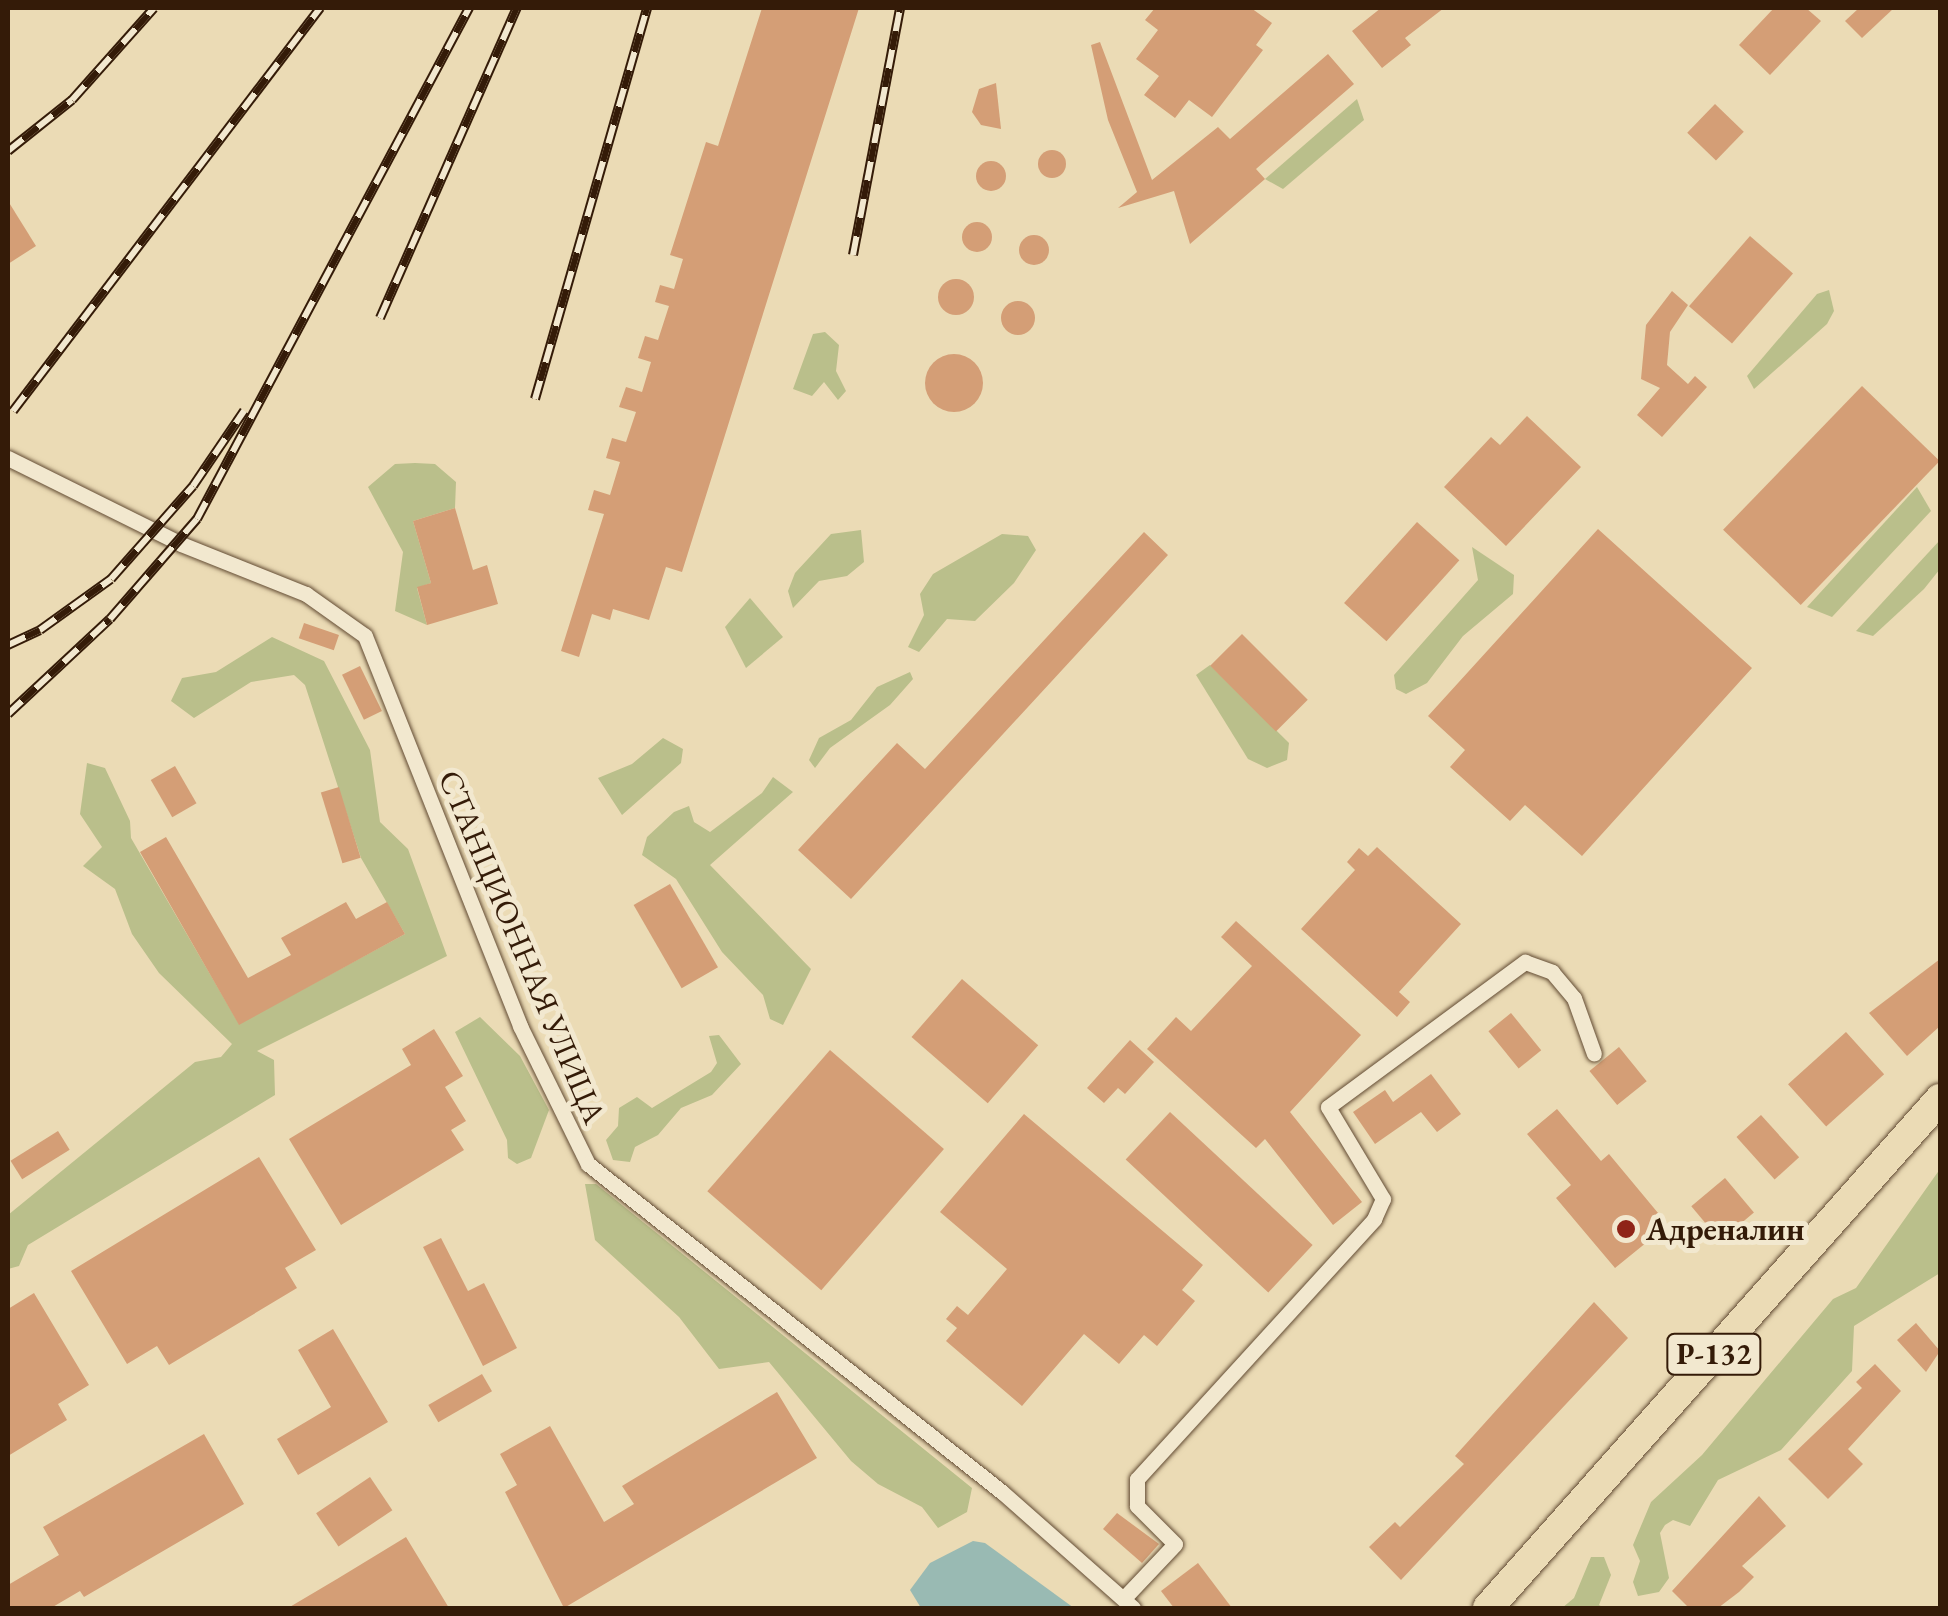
<!DOCTYPE html>
<meta charset="utf-8">
<style>
body{margin:0}
#map{position:relative;width:1948px;height:1616px;overflow:hidden;background:#ebdbb5;font-family:"EB Garamond",serif}
div>[style]{position:absolute}
[style*='--x']{left:calc(var(--x)*1px);top:calc(var(--y)*1px);width:calc(var(--w)*1px);rotate:calc(var(--a)*1deg)}
.green>*{inset:0;background:#babf8b}
.water>*{inset:0;background:#99bab3}
.building>*{inset:0;background:#d49e76;transform-origin:0 0}
.round{border-radius:50%}
.roads{filter:drop-shadow(0 0 2px #624b33) drop-shadow(0 0 2px #624b33)}
.street>*{height:15px;margin:-7.5px;padding:0 7.5px;transform-origin:7.5px;border-radius:7.5px;background:#f2e8cf}
.highway>*{height:30px;margin:-15px;padding:0 15px;transform-origin:15px;border-radius:15px;background:#ebdbb5}
.rail>*{height:10px;margin-top:-5px;transform-origin:0;background:repeating-linear-gradient(90deg,#f2e8cf 0 19px,#341b08 0 38px);box-sizing:border-box;border-block:2px solid #341b08}
.dots>*{width:28px;height:28px;translate:-50% -50%;box-sizing:border-box;border:5px solid #f2e8cf;border-radius:50%}
span{translate:-50% -50%;white-space:nowrap;text-align:center;line-height:1.15;-webkit-text-stroke:10px #f2e8cf;paint-order:stroke}
.shield-label span{padding:2px 8px;background:#f2e8cf;border:2px solid;border-radius:8px;-webkit-text-stroke-width:0}
.shield-label{font-size:30px;color:#341b08;font-weight:700}
.street-label{font-size:32px;color:#341b08}
.poi-label{font-size:32px;color:#341b08;font-weight:700}
.left{translate:0 -50%;text-align:left}
.frame{position:absolute;inset:0;border:10px solid #341b08;pointer-events:none}
</style>
<div id="map">
<div class="green">
<div style="clip-path:polygon(1357px 99px,1364px 120px,1283px 189px,1265px 179px)"></div>
<div style="clip-path:polygon(1829px 290px,1834px 311px,1827px 324px,1754px 389px,1747px 376px,1817px 294px)"></div>
<div style="clip-path:polygon(825px 332px,839px 345px,836px 371px,846px 391px,838px 400px,824px 382px,812px 396px,793px 389px,813px 334px)"></div>
<div style="clip-path:polygon(415px 463px,435px 464px,456px 482px,455px 508px,413px 521px,431px 583px,417px 588px,427px 625px,395px 611px,403px 552px,368px 487px,395px 464px)"></div>
<div style="clip-path:polygon(1917px 487px,1931px 511px,1832px 617px,1807px 607px)"></div>
<div style="clip-path:polygon(861px 530px,864px 562px,847px 576px,819px 581px,793px 608px,788px 591px,795px 573px,831px 534px)"></div>
<div style="clip-path:polygon(1002px 534px,1028px 536px,1036px 550px,1014px 583px,975px 621px,947px 619px,919px 652px,908px 647px,924px 615px,920px 594px,933px 574px)"></div>
<div style="clip-path:polygon(1940px 540px,1940px 569px,1924px 589px,1873px 636px,1856px 631px)"></div>
<div style="clip-path:polygon(1472px 547px,1514px 575px,1513px 594px,1463px 636px,1427px 683px,1406px 694px,1396px 689px,1394px 675px,1478px 580px)"></div>
<div style="clip-path:polygon(750px 598px,783px 637px,746px 668px,725px 627px)"></div>
<div style="clip-path:polygon(272px 637px,324px 661px,370px 750px,380px 822px,408px 849px,447px 956px,257px 1051px,274px 1060px,275px 1095px,28px 1245px,19px 1266px,8px 1269px,8px 1215px,195px 1062px,221px 1057px,232px 1044px,159px 973px,132px 934px,115px 889px,83px 866px,102px 847px,80px 814px,87px 763px,105px 768px,130px 821px,131px 838px,239px 1024px,405px 934px,361px 858px,305px 685px,294px 675px,251px 682px,194px 718px,171px 701px,182px 678px,216px 672px)"></div>
<div style="clip-path:polygon(1210px 665px,1289px 743px,1287px 760px,1267px 768px,1248px 759px,1196px 675px)"></div>
<div style="clip-path:polygon(910px 672px,913px 679px,890px 705px,830px 748px,815px 768px,809px 760px,819px 738px,851px 720px,877px 687px)"></div>
<div style="clip-path:polygon(663px 738px,683px 749px,681px 763px,622px 815px,598px 778px,632px 764px)"></div>
<div style="clip-path:polygon(773px 777px,793px 792px,710px 865px,811px 969px,783px 1025px,770px 1019px,763px 995px,722px 952px,676px 879px,642px 855px,647px 837px,674px 812px,689px 806px,694px 822px,710px 832px,762px 793px)"></div>
<div style="clip-path:polygon(480px 1017px,520px 1056px,549px 1110px,531px 1158px,517px 1164px,508px 1158px,507px 1140px,455px 1032px)"></div>
<div style="clip-path:polygon(719px 1035px,741px 1064px,712px 1095px,681px 1108px,658px 1135px,635px 1147px,630px 1162px,613px 1160px,606px 1140px,618px 1126px,619px 1108px,637px 1097px,652px 1108px,711px 1072px,717px 1063px,709px 1036px)"></div>
<div style="clip-path:polygon(1940px 1169px,1940px 1273px,1854px 1326px,1852px 1371px,1781px 1450px,1718px 1480px,1690px 1526px,1673px 1520px,1665px 1525px,1660px 1533px,1669px 1578px,1659px 1592px,1638px 1596px,1633px 1582px,1640px 1561px,1633px 1545px,1651px 1502px,1702px 1455px,1833px 1299px,1856px 1288px)"></div>
<div style="clip-path:polygon(585px 1184px,596px 1184px,972px 1488px,967px 1512px,938px 1528px,922px 1507px,878px 1484px,851px 1461px,769px 1362px,719px 1369px,679px 1317px,595px 1240px)"></div>
<div style="clip-path:polygon(1591px 1557px,1604px 1557px,1611px 1575px,1599px 1605px,1604px 1608px,1562px 1608px,1574px 1598px)"></div>
</div>
<div class="water">
<div style="clip-path:polygon(973px 1541px,985px 1543px,1074px 1608px,921px 1608px,910px 1590px,930px 1563px)"></div>
</div>
<div class="building">
<div style="clip-path:polygon(762px 8px,859px 8px,682px 572px,666px 567px,649px 620px,613px 609px,610px 620px,592px 614px,579px 657px,561px 651px,604px 514px,588px 510px,594px 490px,610px 495px,620px 462px,606px 458px,612px 438px,626px 442px,636px 412px,619px 407px,626px 387px,642px 392px,651px 362px,638px 358px,645px 336px,658px 340px,669px 306px,655px 302px,660px 285px,674px 289px,683px 259px,670px 255px,706px 142px,718px 146px)"></div>
<div style="clip-path:polygon(1155px 8px,1251px 8px,1272px 23px,1256px 45px,1263px 50px,1212px 117px,1189px 100px,1175px 118px,1144px 95px,1159px 76px,1136px 59px,1158px 30px,1145px 20px)"></div>
<div style="clip-path:polygon(1381px 8px,1444px 8px,1405px 38px,1411px 45px,1382px 68px,1352px 31px)"></div>
<div style="clip-path:polygon(1774px 8px,1806px 8px,1821px 21px,1770px 75px,1739px 45px)"></div>
<div style="clip-path:polygon(1859px 8px,1894px 8px,1862px 38px,1845px 21px)"></div>
<div style="clip-path:polygon(1100px 42px,1152px 180px,1218px 127px,1230px 139px,1328px 54px,1354px 84px,1256px 169px,1265px 179px,1190px 244px,1174px 191px,1118px 208px,1137px 192px,1108px 120px,1091px 45px)"></div>
<div style="clip-path:polygon(996px 83px,1001px 129px,981px 125px,972px 112px,979px 89px)"></div>
<div style="left:1715px;top:104px;width:40px;height:40px;rotate:44deg"></div>
<div class="round" style="left:1038px;top:150px;width:28px;height:28px"></div>
<div class="round" style="left:976px;top:161px;width:30px;height:30px"></div>
<div style="clip-path:polygon(8px 201px,36px 246px,8px 264px)"></div>
<div class="round" style="left:962px;top:222px;width:30px;height:30px"></div>
<div class="round" style="left:1019px;top:235px;width:30px;height:30px"></div>
<div style="left:1750px;top:236px;width:57px;height:93px;rotate:41deg"></div>
<div class="round" style="left:938px;top:279px;width:36px;height:36px"></div>
<div style="clip-path:polygon(1672px 291px,1688px 305px,1670px 332px,1667px 365px,1688px 384px,1695px 376px,1707px 387px,1662px 437px,1637px 415px,1660px 388px,1641px 379px,1646px 325px)"></div>
<div class="round" style="left:1001px;top:301px;width:34px;height:34px"></div>
<div class="round" style="left:925px;top:354px;width:58px;height:58px"></div>
<div style="left:1862px;top:386px;width:108px;height:200px;rotate:44deg"></div>
<div style="clip-path:polygon(1527px 416px,1581px 467px,1506px 546px,1444px 487px,1491px 437px,1500px 445px)"></div>
<div style="clip-path:polygon(455px 508px,473px 570px,487px 565px,498px 604px,427px 625px,417px 587px,431px 583px,413px 521px)"></div>
<div style="left:1417px;top:522px;width:57px;height:109px;rotate:42deg"></div>
<div style="clip-path:polygon(1598px 529px,1752px 668px,1582px 856px,1525px 805px,1510px 821px,1450px 767px,1465px 750px,1428px 716px)"></div>
<div style="clip-path:polygon(1144px 532px,1168px 555px,851px 899px,798px 850px,897px 743px,925px 769px)"></div>
<div style="left:304px;top:623px;width:37px;height:16px;rotate:19deg"></div>
<div style="left:1242px;top:634px;width:93px;height:45px;rotate:45deg"></div>
<div style="left:360px;top:666px;width:50px;height:20px;rotate:64deg"></div>
<div style="left:175px;top:766px;width:43px;height:28px;rotate:60deg"></div>
<div style="left:339px;top:787px;width:74px;height:19px;rotate:73deg"></div>
<div style="clip-path:polygon(166px 837px,248px 978px,291px 955px,281px 938px,346px 902px,356px 919px,387px 902px,405px 934px,239px 1025px,140px 852px)"></div>
<div style="clip-path:polygon(1377px 847px,1461px 924px,1399px 992px,1410px 1002px,1397px 1017px,1301px 929px,1355px 870px,1347px 862px,1359px 848px,1368px 856px)"></div>
<div style="left:670px;top:884px;width:96px;height:42px;rotate:60deg"></div>
<div style="clip-path:polygon(1236px 921px,1361px 1035px,1290px 1112px,1362px 1202px,1333px 1225px,1265px 1139px,1256px 1148px,1147px 1049px,1176px 1017px,1191px 1031px,1252px 966px,1221px 937px)"></div>
<div style="clip-path:polygon(1940px 959px,1940px 1026px,1907px 1056px,1869px 1013px)"></div>
<div style="left:962px;top:979px;width:101px;height:77px;rotate:41deg"></div>
<div style="left:1511px;top:1013px;width:48px;height:29px;rotate:51deg"></div>
<div style="clip-path:polygon(434px 1029px,463px 1076px,445px 1087px,466px 1121px,451px 1130px,464px 1150px,341px 1225px,289px 1139px,411px 1065px,402px 1049px)"></div>
<div style="left:1846px;top:1032px;width:57px;height:78px;rotate:48deg"></div>
<div style="clip-path:polygon(1130px 1040px,1154px 1062px,1125px 1094px,1118px 1088px,1104px 1103px,1087px 1088px)"></div>
<div style="left:1619px;top:1047px;width:44px;height:38px;rotate:51deg"></div>
<div style="left:830px;top:1050px;width:151px;height:187px;rotate:41deg"></div>
<div style="clip-path:polygon(1431px 1074px,1461px 1114px,1437px 1132px,1421px 1112px,1375px 1144px,1353px 1112px,1385px 1090px,1393px 1102px)"></div>
<div style="clip-path:polygon(1557px 1109px,1601px 1161px,1609px 1154px,1668px 1225px,1615px 1268px,1556px 1198px,1571px 1185px,1527px 1134px)"></div>
<div style="left:1170px;top:1112px;width:195px;height:65px;rotate:43deg"></div>
<div style="clip-path:polygon(1024px 1114px,1203px 1265px,1182px 1290px,1195px 1301px,1157px 1346px,1144px 1335px,1119px 1364px,1084px 1334px,1022px 1406px,946px 1341px,957px 1328px,946px 1319px,957px 1306px,968px 1315px,1007px 1269px,940px 1212px)"></div>
<div style="left:1761px;top:1115px;width:57px;height:33px;rotate:48deg"></div>
<div style="left:58px;top:1131px;width:22px;height:56px;rotate:58deg"></div>
<div style="clip-path:polygon(259px 1157px,316px 1250px,285px 1268px,297px 1288px,169px 1365px,157px 1346px,127px 1364px,71px 1271px)"></div>
<div style="left:1725px;top:1178px;width:45px;height:44px;rotate:50deg"></div>
<div style="clip-path:polygon(441px 1238px,468px 1291px,484px 1283px,517px 1348px,483px 1366px,423px 1247px)"></div>
<div style="clip-path:polygon(34px 1293px,89px 1385px,58px 1404px,67px 1420px,8px 1456px,8px 1309px)"></div>
<div style="clip-path:polygon(1594px 1302px,1628px 1338px,1401px 1580px,1369px 1547px,1395px 1522px,1400px 1527px,1464px 1464px,1455px 1456px)"></div>
<div style="clip-path:polygon(1916px 1323px,1940px 1351px,1926px 1372px,1897px 1340px)"></div>
<div style="clip-path:polygon(333px 1329px,388px 1422px,298px 1475px,277px 1439px,331px 1407px,298px 1350px)"></div>
<div style="clip-path:polygon(1875px 1364px,1901px 1391px,1848px 1449px,1863px 1464px,1828px 1499px,1788px 1459px,1862px 1388px,1856px 1382px)"></div>
<div style="left:482px;top:1374px;width:20px;height:62px;rotate:60deg"></div>
<div style="clip-path:polygon(777px 1392px,817px 1458px,564px 1608px,505px 1492px,517px 1485px,500px 1454px,550px 1426px,604px 1522px,634px 1504px,622px 1486px)"></div>
<div style="clip-path:polygon(204px 1434px,244px 1504px,84px 1597px,80px 1591px,51px 1608px,8px 1608px,8px 1585px,59px 1555px,43px 1527px)"></div>
<div style="left:370px;top:1477px;width:40px;height:65px;rotate:56deg"></div>
<div style="clip-path:polygon(1759px 1496px,1786px 1526px,1742px 1566px,1754px 1577px,1739px 1592px,1718px 1608px,1689px 1608px,1672px 1591px)"></div>
<div style="clip-path:polygon(1117px 1513px,1159px 1544px,1142px 1563px,1103px 1529px)"></div>
<div style="clip-path:polygon(406px 1537px,449px 1608px,288px 1608px,337px 1579px)"></div>
<div style="clip-path:polygon(1198px 1563px,1232px 1608px,1174px 1608px,1161px 1591px)"></div>
</div>
<div class="roads">
<div class="street">
<div style="--x:8;--y:458;--w:193;--a:26.4"></div>
<div style="--x:181;--y:544;--w:135;--a:21.8"></div>
<div style="--x:306;--y:594;--w:72;--a:35.4"></div>
<div style="--x:365;--y:636;--w:420;--a:68.3"></div>
<div style="--x:520;--y:1026;--w:154;--a:63.8"></div>
<div style="--x:588;--y:1164;--w:528;--a:38.39"></div>
<div style="--x:1002;--y:1492;--w:175;--a:41.5"></div>
<div style="--x:1124;--y:1598;--w:74;--a:-46.6"></div>
<div style="--x:1175;--y:1544;--w:54;--a:-135"></div>
<div style="--x:1137;--y:1506;--w:27;--a:-90"></div>
<div style="--x:1137;--y:1479;--w:352;--a:-47.6"></div>
<div style="--x:1374;--y:1219;--w:22;--a:-66"></div>
<div style="--x:1383;--y:1199;--w:107;--a:-120.9"></div>
<div style="--x:1328;--y:1107;--w:245;--a:-36.4"></div>
<div style="--x:1525;--y:962;--w:29;--a:20"></div>
<div style="--x:1552;--y:972;--w:34;--a:50"></div>
<div style="--x:1574;--y:998;--w:59;--a:70.3"></div>
</div>
<div class="highway">
<div style="--x:1488;--y:1608;--w:681;--a:-48.39"></div>
</div>
</div>
<div class="rail">
<div style="--x:8;--y:151;--w:82;--a:-38.6"></div>
<div style="--x:72;--y:100;--w:123;--a:-48.3"></div>
<div style="--x:853;--y:255;--w:251;--a:-79.2"></div>
<div style="--x:380;--y:318;--w:339;--a:-66.2"></div>
<div style="--x:535;--y:399;--w:407;--a:-74"></div>
<div style="--x:13;--y:411;--w:507;--a:-52.7"></div>
<div style="--x:8;--y:645;--w:35;--a:-25"></div>
<div style="--x:40;--y:630;--w:87;--a:-35.7"></div>
<div style="--x:111;--y:579;--w:124;--a:-48.6"></div>
<div style="--x:193;--y:486;--w:91;--a:-55.8"></div>
<div style="--x:8;--y:714;--w:139;--a:-43"></div>
<div style="--x:110;--y:619;--w:133;--a:-49"></div>
<div style="--x:197;--y:519;--w:579;--a:-61.97"></div>
</div>
<div class="dots">
<div style="left:1626px;top:1229px;background:#8f2418"></div>
</div>
<div class="shield-label">
<span style="left:1714px;top:1354px">Р-132</span>
</div>
<div class="street-label">
<span style="left:522px;top:947px;rotate:67deg">СТАНЦИОННАЯ УЛИЦА</span>
</div>
<div class="poi-label">
<span class="left" style="left:1646px;top:1229px">Адреналин</span>
</div>
<div class="frame"></div>
</div>
